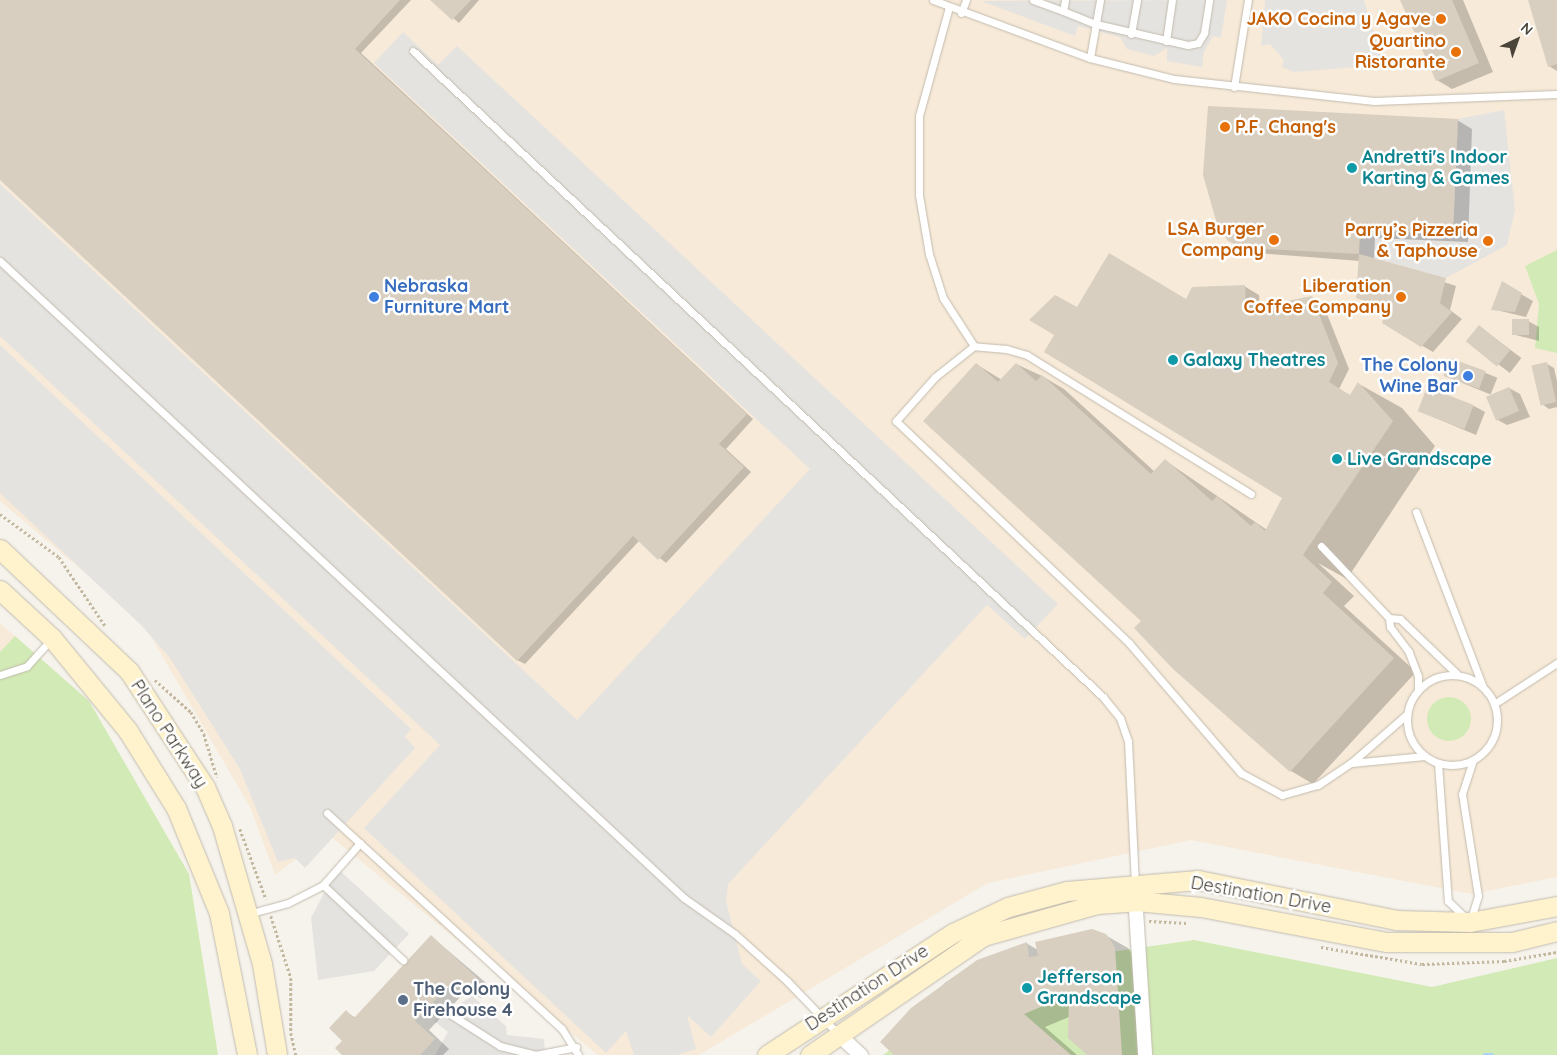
<!DOCTYPE html>
<meta charset="utf-8">
<style>
body{margin:0}
#map{position:relative;width:1557px;height:1055px;overflow:hidden;background:#f6f3ec;font-family:Quicksand,sans-serif}
div>[style]{position:absolute}
[style*='--x']{left:calc(var(--x)*1px);top:calc(var(--y)*1px);width:calc(var(--w)*1px);rotate:calc(var(--a)*1deg)}
.commercial>*{inset:0;background:#f7ead8}
.green>*{inset:0;background:#d2eab5}
.round{border-radius:50%}
.parking>*{inset:0;background:#e5e3e0}
.shadow>*{inset:0;background:#0003;transform-origin:0 0}
.stream>*{height:4px;margin:-2px;padding:0 2px;transform-origin:2px;border-radius:2px;background:#a9d4f2}
.building>*{inset:0;background:#d8cfc1;transform-origin:0 0}
.path>*{height:2.5px;margin-top:-1.25px;transform-origin:0;background:repeating-linear-gradient(90deg,#c4b79f 0 2.5px,transparent 0 5px)}
.roads{filter:drop-shadow(0 0 1px #c2bbae) drop-shadow(0 0 1px #c2bbae)}
.lane>*{height:7px;margin:-3.5px;padding:0 3.5px;transform-origin:3.5px;border-radius:3.5px;background:#fff}
.lane>.ring{margin:-3.5px;padding:0;box-sizing:content-box;background:none;border:7px solid #fff;border-radius:50%}
.street>*{height:14px;margin:-7px;padding:0 7px;transform-origin:7px;border-radius:7px;background:#fff}
.secondary>*{height:19px;margin:-9.5px;padding:0 9.5px;transform-origin:9.5px;border-radius:9.5px;background:#fff3cd}
.dots>*{width:14px;height:14px;translate:-50% -50%;box-sizing:border-box;border:2px solid #fff;border-radius:50%}
span{translate:-50% -50%;white-space:nowrap;text-align:center;line-height:1.15;-webkit-text-stroke:5px #fff;paint-order:stroke}
.food-label{font-size:18px;color:#c56008;font-weight:700}
.right{translate:-100% -50%;text-align:right}
.left{translate:0 -50%;text-align:left}
.culture-label{font-size:18px;color:#0d838f;font-weight:700}
.shop-label{font-size:18px;color:#366cbe;font-weight:700}
.street-label{font-size:18px;color:#4b4439}
.service-label{font-size:18px;color:#4e5e75;font-weight:700}
.north{position:absolute;left:1492px;top:15px;width:50px;height:50px;-webkit-text-stroke:4px #fff;paint-order:stroke;rotate:42deg;font-size:14px;font-weight:700;line-height:20px;text-align:center;color:#4b4439}
.north::after{content:'';display:block;margin:auto;width:18px;height:22px;background:#4b4439;clip-path:polygon(50% 0,100% 100%,50% 72%,0 100%)}
</style>
<div id="map">
<div class="commercial">
<div style="clip-path:polygon(0 0,1557px 0,1557px 877px,1472px 894px,1191px 840px,988px 883px,699px 1055px,598px 1055px,329px 835px,275px 875px,251px 809px,142px 621px,0 501px)"></div>
<div style="clip-path:polygon(0 623px,15px 636px,0 652px)"></div>
</div>
<div class="green">
<div style="clip-path:polygon(1557px 250px,1557px 353px,1535px 348px,1539px 304px,1525px 266px)"></div>
<div style="clip-path:polygon(15px 636px,89px 701px,189px 874px,218px 1055px,0 1055px,0 652px)"></div>
<div class="round" style="left:1427px;top:697px;width:44px;height:44px"></div>
<div style="clip-path:polygon(1194px 940px,1432px 987px,1557px 958px,1557px 1055px,883px 1055px,999px 968px)"></div>
</div>
<div class="parking">
<div style="clip-path:polygon(1227px 0,1221px 38px,1213px 36px,1204px 52px,1202px 67px,1167px 61px,1167px 48px,1154px 56px,1127px 49px,1120px 37px,1078px 26px,1075px 36px,981px 1px)"></div>
<div style="clip-path:polygon(1265px 0,1364px 0,1383px 65px,1294px 72px,1282px 67px,1284px 60px,1270px 44px,1261px 46px)"></div>
<div style="clip-path:polygon(403px 32px,438px 65px,457px 46px,1058px 604px,1025px 639px,987px 605px,728px 884px,726px 901px,742px 964px,761px 981px,711px 1037px,687px 1015px,696px 1049px,677px 1055px,634px 1055px,626px 1031px,606px 1053px,364px 828px,440px 745px,0 336px,0 184px,577px 720px,810px 469px,374px 63px)"></div>
<div style="clip-path:polygon(1504px 110px,1515px 210px,1507px 245px,1446px 278px,1359px 254px,1360px 230px,1453px 234px,1458px 119px)"></div>
<div style="clip-path:polygon(0 345px,411px 729px,405px 737px,415px 748px,305px 868px,295px 858px,278px 862px,240px 769px,170px 658px,142px 626px,0 493px)"></div>
<div style="clip-path:polygon(337px 868px,409px 934px,374px 971px,318px 980px,311px 918px)"></div>
<div style="clip-path:polygon(472px 996px,506px 1026px,507px 1035px,544px 1039px,545px 1055px,435px 1055px,448px 1032px,434px 1021px)"></div>
</div>
<div class="shadow">
<div style="clip-path:polygon(0 0,411px 0,361px 53px,753px 419px,726px 449px,751px 472px,666px 563px,639px 541px,525px 664px,517px 660px,0 178px)"></div>
<div style="clip-path:polygon(432px 0,479px 0,459px 23px)"></div>
<div style="clip-path:polygon(1402px 0,1463px 0,1493px 72px,1452px 89px,1437px 80px)"></div>
<div style="clip-path:polygon(1530px 0,1557px 0,1557px 71px,1549px 66px)"></div>
<div style="clip-path:polygon(1457px 120px,1472px 129px,1468px 242px,1375px 238px,1374px 259px,1456px 286px,1450px 310px,1462px 319px,1433px 352px,1383px 323px,1387px 309px,1357px 298px,1360px 261px,1256px 253px,1229px 241px)"></div>
<div style="clip-path:polygon(1502px 283px,1533px 301px,1526px 317px,1492px 309px)"></div>
<div style="clip-path:polygon(1244px 286px,1259px 295px,1260px 308px,1312px 297px,1323px 304px,1349px 369px,1339px 389px,1351px 396px,1359px 384px,1402px 408px,1435px 446px,1347px 579px,1318px 563px,1354px 596px,1344px 606px,1416px 672px,1313px 784px,1291px 771px,1143px 621px,976px 364px,1002px 380px,1016px 364px,1042px 376px,1064px 389px,1155px 472px,1166px 461px,1267px 530px,1283px 498px,1078px 309px,1186px 300px)"></div>
<div style="clip-path:polygon(1528px 321px,1539px 327px,1539px 341px,1512px 334px)"></div>
<div style="left:1479px;top:326px;width:53px;height:19px;rotate:37deg"></div>
<div style="left:1451px;top:359px;width:50px;height:18px;rotate:22deg"></div>
<div style="clip-path:polygon(1547px 364px,1554px 368px,1557px 381px,1557px 407px,1549px 409px,1542px 404px)"></div>
<div style="clip-path:polygon(1509px 388px,1520px 394px,1530px 417px,1507px 425px,1496px 419px)"></div>
<div style="clip-path:polygon(1474px 406px,1485px 412px,1476px 435px,1419px 411px)"></div>
<div style="clip-path:polygon(1105px 935px,1128px 948px,1137px 961px,1143px 1055px,1089px 1055px,1069px 1017px,1045px 1027px,1077px 1055px,896px 1055px,882px 1042px,946px 982px,978px 961px,1026px 943px,1038px 950px)"></div>
<div style="clip-path:polygon(432px 937px,491px 987px,481px 998px,467px 990px,429px 1030px,449px 1049px,443px 1055px,344px 1055px,346px 1012px,356px 1018px)"></div>
</div>
<div class="stream">
<div style="--x:1485;--y:1055;--w:7;--a:0"></div>
</div>
<div class="building">
<div style="clip-path:polygon(0 0,400px 0,355px 49px,747px 414px,719px 444px,744px 467px,658px 560px,633px 536px,517px 661px,0 180px)"></div>
<div style="clip-path:polygon(430px 0,471px 0,452px 20px)"></div>
<div style="clip-path:polygon(1400px 0,1452px 0,1479px 63px,1436px 81px)"></div>
<div style="clip-path:polygon(1528px 0,1557px 0,1557px 64px,1548px 67px)"></div>
<div style="clip-path:polygon(1208px 106px,1458px 119px,1453px 234px,1360px 230px,1359px 254px,1244px 248px,1228px 241px,1217px 224px,1203px 175px)"></div>
<div style="clip-path:polygon(1109px 253px,1186px 299px,1192px 287px,1245px 285px,1246px 309px,1312px 296px,1338px 363px,1329px 382px,1350px 395px,1358px 382px,1393px 421px,1303px 555px,1332px 582px,1323px 593px,1394px 658px,1290px 772px,1173px 669px,1134px 628px,1141px 621px,923px 421px,976px 363px,998px 382px,1016px 363px,1036px 381px,1042px 375px,1151px 474px,1165px 459px,1212px 501px,1217px 496px,1251px 526px,1255px 522px,1265px 531px,1282px 498px,1044px 352px,1054px 335px,1029px 320px,1055px 295px,1077px 307px)"></div>
<div style="clip-path:polygon(1359px 254px,1446px 278px,1440px 303px,1452px 312px,1421px 347px,1382px 323px,1386px 306px,1356px 298px)"></div>
<div style="clip-path:polygon(1502px 281px,1522px 293px,1515px 312px,1491px 310px)"></div>
<div style="left:1512px;top:319px;width:17px;height:16px"></div>
<div style="left:1479px;top:325px;width:40px;height:21px;rotate:39deg"></div>
<div style="left:1450px;top:358px;width:38px;height:19px;rotate:20deg"></div>
<div style="left:1547px;top:362px;width:41px;height:16px;rotate:77deg"></div>
<div style="left:1427px;top:387px;width:50px;height:26px;rotate:21deg"></div>
<div style="left:1509px;top:387px;width:26px;height:25px;rotate:67deg"></div>
<div style="clip-path:polygon(1092px 929px,1106px 934px,1115px 947px,1122px 1055px,1087px 1055px,1068px 1038px,1069px 995px,1024px 1014px,1071px 1055px,894px 1055px,880px 1042px,911px 1008px,977px 960px,1027px 942px,1029px 957px,1038px 956px,1035px 942px)"></div>
<div style="clip-path:polygon(431px 935px,477px 978px,466px 991px,454px 980px,415px 1021px,435px 1039px,420px 1055px,342px 1055px,335px 1048px,342px 1041px,329px 1028px,346px 1010px,354px 1018px)"></div>
</div>
<div class="path">
<div style="--x:0;--y:514;--w:73;--a:36.1"></div>
<div style="--x:59;--y:557;--w:84;--a:56.1"></div>
<div style="--x:155;--y:680;--w:48;--a:41.6"></div>
<div style="--x:191;--y:712;--w:26;--a:59"></div>
<div style="--x:204;--y:734;--w:45;--a:73.2"></div>
<div style="--x:240;--y:829;--w:75;--a:69.6"></div>
<div style="--x:271;--y:916;--w:65;--a:72.1"></div>
<div style="--x:291;--y:978;--w:55;--a:90"></div>
<div style="--x:291;--y:1033;--w:23;--a:77"></div>
<div style="--x:1149;--y:921;--w:37;--a:3"></div>
<div style="--x:1321;--y:947;--w:102;--a:9.6"></div>
<div style="--x:1422;--y:964;--w:82;--a:-2.1"></div>
<div style="--x:1504;--y:961;--w:54;--a:-9.6"></div>
</div>
<div class="roads">
<div class="lane">
<div style="--x:933;--y:0;--w:167;--a:20.3"></div>
<div style="--x:1090;--y:58;--w:87;--a:14"></div>
<div style="--x:1174;--y:79;--w:201;--a:6.3"></div>
<div style="--x:1374;--y:101;--w:183;--a:-2.2"></div>
<div style="--x:1033;--y:0;--w:32;--a:20"></div>
<div style="--x:1065;--y:0;--w:11;--a:100"></div>
<div style="--x:1063;--y:11;--w:35;--a:22"></div>
<div style="--x:1096;--y:24;--w:94;--a:12.9"></div>
<div style="--x:1188;--y:45;--w:10;--a:-11"></div>
<div style="--x:1198;--y:43;--w:12;--a:-59"></div>
<div style="--x:1204;--y:33;--w:33;--a:-81"></div>
<div style="--x:949;--y:7;--w:113;--a:105.4"></div>
<div style="--x:919;--y:116;--w:79;--a:90"></div>
<div style="--x:919;--y:195;--w:60;--a:80.4"></div>
<div style="--x:929;--y:254;--w:46;--a:72.3"></div>
<div style="--x:943;--y:298;--w:57;--a:57.1"></div>
<div style="--x:961;--y:13;--w:14;--a:-69"></div>
<div style="--x:1131;--y:34;--w:35;--a:-80"></div>
<div style="--x:1166;--y:41;--w:41;--a:-81.7"></div>
<div style="--x:413;--y:51;--w:945;--a:43.11"></div>
<div style="--x:1103;--y:697;--w:27;--a:51"></div>
<div style="--x:1120;--y:718;--w:24;--a:71"></div>
<div style="--x:1128;--y:741;--w:142;--a:87.2"></div>
<div style="--x:1090;--y:58;--w:59;--a:-80.2"></div>
<div style="--x:1234;--y:87;--w:88;--a:-80.9"></div>
<div style="--x:0;--y:261;--w:935;--a:42.96"></div>
<div style="--x:684;--y:898;--w:62;--a:35.2"></div>
<div style="--x:735;--y:934;--w:70;--a:42.1"></div>
<div style="--x:787;--y:981;--w:72;--a:46.1"></div>
<div style="--x:1251;--y:494;--w:264;--a:-148.2"></div>
<div style="--x:1027;--y:355;--w:22;--a:-164"></div>
<div style="--x:1006;--y:349;--w:32;--a:-175"></div>
<div style="--x:974;--y:346;--w:50;--a:141.5"></div>
<div style="--x:935;--y:377;--w:59;--a:131.6"></div>
<div style="--x:896;--y:421;--w:322;--a:43.6"></div>
<div style="--x:1129;--y:643;--w:172;--a:49.3"></div>
<div style="--x:1241;--y:773;--w:47;--a:28.2"></div>
<div style="--x:1282;--y:795;--w:37;--a:-16"></div>
<div style="--x:1318;--y:785;--w:40;--a:-34"></div>
<div style="--x:1416;--y:512;--w:187;--a:69.1"></div>
<div style="--x:1321;--y:546;--w:99;--a:46.6"></div>
<div class="ring" style="left:1407px;top:675px;width:83px;height:83px"></div>
<div style="--x:0;--y:675;--w:28;--a:-18"></div>
<div style="--x:27;--y:666;--w:38;--a:-48"></div>
<div style="--x:1418;--y:689;--w:13;--a:-90"></div>
<div style="--x:1418;--y:676;--w:26;--a:-111"></div>
<div style="--x:1409;--y:652;--w:31;--a:-127"></div>
<div style="--x:1390;--y:627;--w:9;--a:-96"></div>
<div style="--x:1389;--y:618;--w:11;--a:5"></div>
<div style="--x:1400;--y:619;--w:79;--a:44"></div>
<div style="--x:1494;--y:704;--w:75;--a:-33.1"></div>
<div style="--x:1406;--y:715;--w:73;--a:138.9"></div>
<div style="--x:1351;--y:763;--w:74;--a:-5.4"></div>
<div style="--x:1438;--y:763;--w:138;--a:85.9"></div>
<div style="--x:1448;--y:901;--w:30;--a:44"></div>
<div style="--x:1470;--y:922;--w:27;--a:-73"></div>
<div style="--x:1478;--y:896;--w:103;--a:-98.9"></div>
<div style="--x:1462;--y:794;--w:36;--a:-72"></div>
<div style="--x:327;--y:813;--w:319;--a:42.6"></div>
<div style="--x:562;--y:1029;--w:31;--a:58"></div>
<div style="--x:323;--y:885;--w:110;--a:43.2"></div>
<div style="--x:248;--y:914;--w:41;--a:-15.4"></div>
<div style="--x:288;--y:903;--w:39;--a:-27"></div>
<div style="--x:323;--y:885;--w:56;--a:-48.6"></div>
<div style="--x:450;--y:1014;--w:59;--a:32.6"></div>
<div style="--x:500;--y:1046;--w:36;--a:14"></div>
<div style="--x:535;--y:1055;--w:42;--a:-11"></div>
</div>
<div class="street">
<div style="--x:1135;--y:894;--w:161;--a:86.4"></div>
<div style="--x:837;--y:1033;--w:33;--a:43"></div>
</div>
<div class="secondary">
<div style="--x:0;--y:549;--w:178;--a:43.4"></div>
<div style="--x:129;--y:671;--w:139;--a:56.8"></div>
<div style="--x:205;--y:787;--w:43;--a:66.4"></div>
<div style="--x:222;--y:826;--w:144;--a:73.8"></div>
<div style="--x:262;--y:964;--w:92;--a:80.6"></div>
<div style="--x:0;--y:590;--w:71;--a:42.7"></div>
<div style="--x:52;--y:638;--w:120;--a:50.7"></div>
<div style="--x:128;--y:731;--w:91;--a:58.1"></div>
<div style="--x:176;--y:808;--w:113;--a:67.7"></div>
<div style="--x:219;--y:913;--w:145;--a:78.8"></div>
<div style="--x:767;--y:1055;--w:222;--a:-33.3"></div>
<div style="--x:953;--y:933;--w:61;--a:-25.3"></div>
<div style="--x:1008;--y:907;--w:61;--a:-15.2"></div>
<div style="--x:1067;--y:891;--w:131;--a:-4.8"></div>
<div style="--x:1198;--y:880;--w:202;--a:11.4"></div>
<div style="--x:1396;--y:920;--w:74;--a:1.5"></div>
<div style="--x:1470;--y:922;--w:88;--a:-10.4"></div>
<div style="--x:810;--y:1055;--w:210;--a:-34.5"></div>
<div style="--x:983;--y:936;--w:118;--a:-15.7"></div>
<div style="--x:1097;--y:904;--w:39;--a:-4"></div>
<div style="--x:1136;--y:901;--w:65;--a:5.3"></div>
<div style="--x:1201;--y:907;--w:189;--a:10.7"></div>
<div style="--x:1387;--y:942;--w:125;--a:0"></div>
<div style="--x:1512;--y:942;--w:46;--a:-13.7"></div>
</div>
</div>
<div class="dots">
<div style="left:1441px;top:19px;background:#e8710a"></div>
<div style="left:1456px;top:52px;background:#e8710a"></div>
<div style="left:1225px;top:127px;background:#e8710a"></div>
<div style="left:1352px;top:168px;background:#0f9aa8"></div>
<div style="left:1274px;top:240px;background:#e8710a"></div>
<div style="left:1488px;top:241px;background:#e8710a"></div>
<div style="left:374px;top:297px;background:#3f7fe0"></div>
<div style="left:1401px;top:297px;background:#e8710a"></div>
<div style="left:1173px;top:360px;background:#0f9aa8"></div>
<div style="left:1468px;top:376px;background:#3f7fe0"></div>
<div style="left:1337px;top:459px;background:#0f9aa8"></div>
<div style="left:1027px;top:988px;background:#0f9aa8"></div>
<div style="left:403px;top:1000px;background:#5c6f8a"></div>
</div>
<div class="food-label">
<span class="right" style="left:1431px;top:19px">JAKO Cocina y Agave</span>
<span class="right" style="left:1446px;top:52px">Quartino<br>Ristorante</span>
<span class="left" style="left:1235px;top:127px">P.F. Chang's</span>
<span class="right" style="left:1264px;top:240px">LSA Burger<br>Company</span>
<span class="right" style="left:1478px;top:241px">Parry’s Pizzeria<br>&amp; Taphouse</span>
<span class="right" style="left:1391px;top:297px">Liberation<br>Coffee Company</span>
</div>
<div class="culture-label">
<span class="left" style="left:1362px;top:168px">Andretti's Indoor<br>Karting &amp; Games</span>
<span class="left" style="left:1183px;top:360px">Galaxy Theatres</span>
<span class="left" style="left:1347px;top:459px">Live Grandscape</span>
<span class="left" style="left:1037px;top:988px">Jefferson<br>Grandscape</span>
</div>
<div class="shop-label">
<span class="left" style="left:384px;top:297px">Nebraska<br>Furniture Mart</span>
<span class="right" style="left:1458px;top:376px">The Colony<br>Wine Bar</span>
</div>
<div class="street-label">
<span style="left:169px;top:734px;rotate:57deg">Plano Parkway</span>
<span style="left:1261px;top:895px;rotate:10deg">Destination Drive</span>
<span style="left:867px;top:988px;rotate:-33deg">Destination Drive</span>
</div>
<div class="service-label">
<span class="left" style="left:413px;top:1000px">The Colony<br>Firehouse 4</span>
</div>
<div class="north">N</div>
</div>
